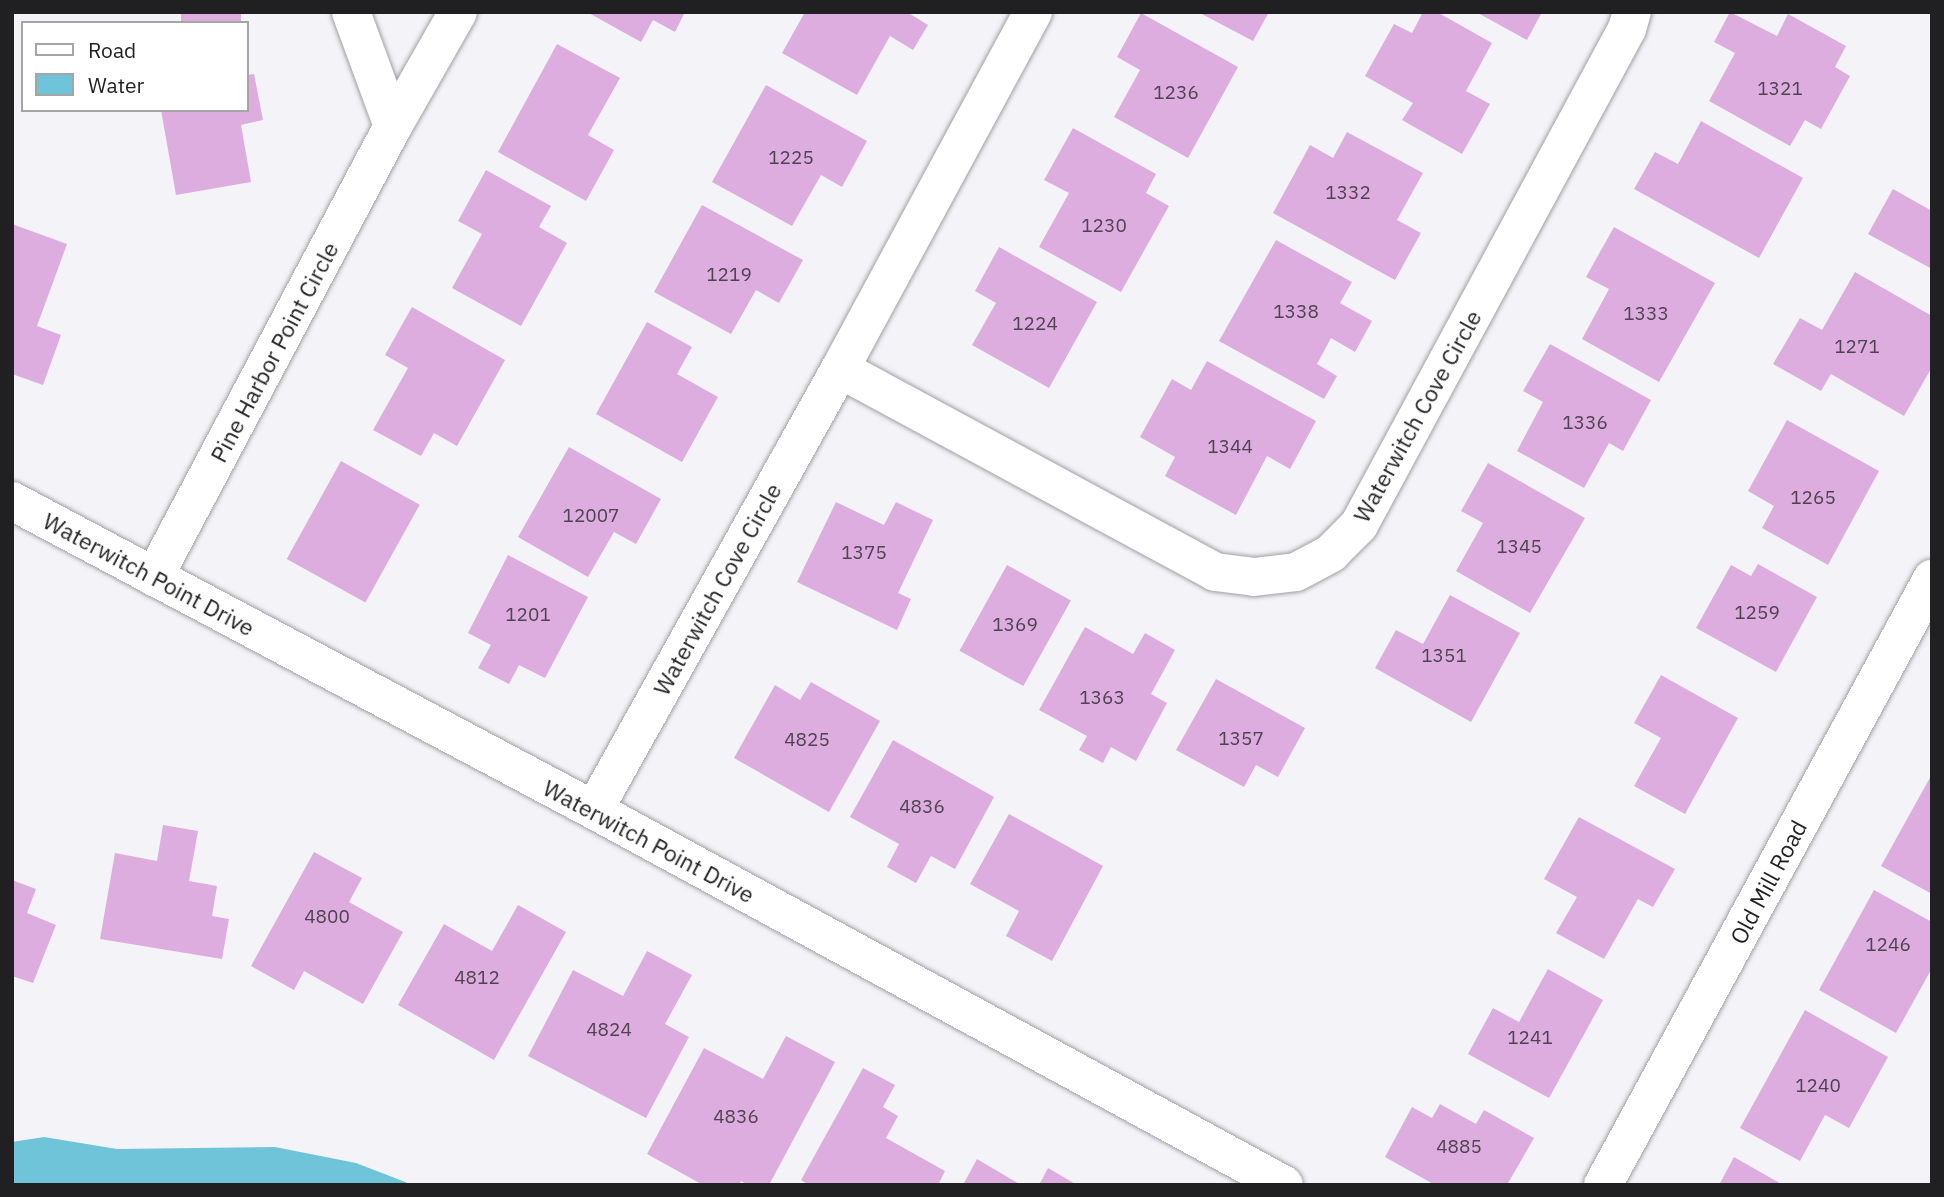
<!DOCTYPE html>
<style>
body{margin:0}
#map{position:relative;width:1944px;height:1197px;overflow:hidden;background:#f4f3f8;font-family:"IBM Plex Sans",sans-serif}
div>[style]{position:absolute}
[style*='--x']{left:calc(var(--x)*1px);top:calc(var(--y)*1px);width:calc(var(--w)*1px);rotate:calc(var(--a)*1deg)}
.water>*{inset:0;background:#70c4da}
.building>*{inset:0;background:#ddade0;transform-origin:0 0}
.roads{filter:drop-shadow(0 0 2px #a19fa5) drop-shadow(0 0 2px #a19fa5)}
.minor>*{height:38px;margin:-19px;padding:0 19px;transform-origin:19px;border-radius:19px;background:#fff}
span{translate:-50% -50%;white-space:nowrap;text-align:center;line-height:1.15;-webkit-text-stroke:6px #fff;paint-order:stroke}
.number-label{font-size:19px;color:#4f4251}
.number-label span{-webkit-text-stroke-width:0}
.street-label{font-size:23px;color:#201f21}
.frame{position:absolute;inset:0;border:14px solid #201f21;pointer-events:none}
.legend{position:absolute;left:21px;top:21px;width:228px;height:91px;box-sizing:border-box;background:#fff;border:2px solid #a6a5a6;margin:0;padding:9px 12px;list-style:none;font-size:21px;color:#201f21}
.legend li{display:flex;align-items:center;gap:14px;height:35px}
.legend b{width:35px;border:2px solid #a6a5a6}
</style>
<div id="map">
<div class="water">
<div style="clip-path:polygon(44px 1137px,117px 1149px,275px 1147px,356px 1163px,413px 1185px,12px 1185px,12px 1142px)"></div>
</div>
<div class="building">
<div style="left:181px;top:12px;width:60px;height:11px"></div>
<div style="clip-path:polygon(587px 12px,685px 12px,675px 32px,653px 20px,641px 42px)"></div>
<div style="clip-path:polygon(805px 12px,907px 12px,928px 25px,913px 50px,890px 36px,857px 95px,782px 53px)"></div>
<div style="clip-path:polygon(1198px 12px,1269px 12px,1253px 41px)"></div>
<div style="clip-path:polygon(1423px 12px,1437px 12px,1492px 43px,1466px 91px,1490px 104px,1462px 154px,1402px 120px,1413px 103px,1365px 76px,1394px 24px,1412px 33px)"></div>
<div style="clip-path:polygon(1476px 12px,1542px 12px,1527px 40px)"></div>
<div style="clip-path:polygon(1730px 12px,1777px 36px,1788px 14px,1846px 46px,1835px 67px,1850px 76px,1821px 129px,1805px 120px,1790px 146px,1709px 101px,1735px 53px,1714px 42px)"></div>
<div style="clip-path:polygon(1141px 13px,1238px 67px,1188px 158px,1114px 117px,1140px 70px,1117px 57px)"></div>
<div style="clip-path:polygon(557px 44px,620px 78px,588px 135px,614px 150px,586px 201px,498px 152px)"></div>
<div style="clip-path:polygon(254px 74px,263px 120px,241px 125px,251px 182px,176px 195px,161px 110px,247px 110px,247px 75px)"></div>
<div style="clip-path:polygon(766px 85px,867px 141px,842px 187px,821px 175px,792px 226px,712px 182px)"></div>
<div style="clip-path:polygon(1701px 121px,1803px 178px,1759px 258px,1634px 189px,1655px 152px,1678px 164px)"></div>
<div style="clip-path:polygon(1073px 128px,1156px 174px,1146px 193px,1169px 206px,1121px 292px,1039px 247px,1069px 193px,1044px 180px)"></div>
<div style="clip-path:polygon(1347px 132px,1423px 173px,1397px 220px,1421px 233px,1395px 280px,1273px 213px,1310px 145px,1333px 158px)"></div>
<div style="clip-path:polygon(486px 170px,551px 206px,539px 227px,567px 243px,521px 326px,452px 288px,482px 234px,458px 221px)"></div>
<div style="clip-path:polygon(1893px 189px,1932px 211px,1932px 269px,1868px 234px)"></div>
<div style="clip-path:polygon(702px 205px,803px 260px,779px 303px,756px 290px,731px 334px,654px 292px)"></div>
<div style="clip-path:polygon(12px 224px,67px 244px,37px 326px,61px 335px,43px 385px,12px 374px)"></div>
<div style="clip-path:polygon(1614px 227px,1715px 283px,1659px 382px,1582px 339px,1609px 289px,1586px 277px)"></div>
<div style="clip-path:polygon(1276px 240px,1352px 282px,1340px 303px,1372px 321px,1355px 352px,1331px 338px,1317px 364px,1337px 376px,1324px 399px,1219px 341px)"></div>
<div style="clip-path:polygon(999px 247px,1097px 302px,1049px 388px,972px 345px,996px 303px,975px 291px)"></div>
<div style="clip-path:polygon(1855px 272px,1932px 316px,1932px 367px,1904px 416px,1831px 374px,1821px 391px,1773px 364px,1800px 318px,1822px 330px)"></div>
<div style="clip-path:polygon(412px 307px,505px 360px,457px 446px,434px 433px,421px 456px,373px 430px,408px 368px,385px 355px)"></div>
<div style="clip-path:polygon(647px 322px,692px 347px,677px 374px,718px 397px,682px 462px,596px 414px)"></div>
<div style="clip-path:polygon(1550px 344px,1651px 400px,1623px 451px,1609px 443px,1584px 488px,1517px 451px,1543px 402px,1523px 391px)"></div>
<div style="clip-path:polygon(1207px 361px,1316px 421px,1290px 469px,1267px 456px,1236px 515px,1165px 476px,1175px 457px,1140px 437px,1172px 379px,1191px 390px)"></div>
<div style="clip-path:polygon(1787px 420px,1879px 471px,1828px 565px,1762px 528px,1774px 506px,1748px 491px)"></div>
<div style="clip-path:polygon(569px 447px,661px 499px,636px 544px,614px 532px,588px 577px,518px 537px)"></div>
<div style="left:341px;top:461px;width:90px;height:112px;rotate:29deg"></div>
<div style="clip-path:polygon(1488px 463px,1585px 518px,1530px 613px,1456px 571px,1483px 523px,1461px 511px)"></div>
<div style="clip-path:polygon(836px 502px,884px 525px,896px 502px,933px 520px,898px 593px,911px 599px,897px 630px,797px 582px)"></div>
<div style="clip-path:polygon(508px 555px,588px 597px,545px 678px,519px 665px,509px 684px,478px 668px,491px 645px,468px 633px)"></div>
<div style="clip-path:polygon(1758px 564px,1817px 597px,1776px 672px,1696px 628px,1731px 565px,1751px 576px)"></div>
<div style="left:1007px;top:565px;width:73px;height:98px;rotate:29deg"></div>
<div style="clip-path:polygon(1450px 595px,1520px 633px,1471px 722px,1375px 668px,1396px 630px,1423px 644px)"></div>
<div style="clip-path:polygon(1085px 627px,1133px 654px,1145px 633px,1175px 650px,1151px 694px,1167px 703px,1136px 761px,1111px 747px,1103px 763px,1079px 750px,1087px 736px,1039px 710px)"></div>
<div style="clip-path:polygon(1661px 675px,1738px 718px,1685px 814px,1634px 786px,1661px 738px,1634px 723px)"></div>
<div style="clip-path:polygon(1216px 679px,1305px 728px,1278px 777px,1256px 765px,1244px 787px,1176px 750px)"></div>
<div style="clip-path:polygon(811px 682px,880px 721px,829px 812px,734px 758px,775px 685px,800px 700px)"></div>
<div style="clip-path:polygon(893px 740px,994px 797px,955px 869px,931px 856px,916px 883px,887px 867px,899px 844px,850px 817px)"></div>
<div style="clip-path:polygon(1932px 774px,1932px 894px,1881px 866px)"></div>
<div style="clip-path:polygon(1009px 814px,1103px 866px,1052px 961px,1006px 936px,1019px 911px,970px 884px)"></div>
<div style="clip-path:polygon(1579px 817px,1675px 869px,1653px 907px,1638px 899px,1604px 959px,1556px 933px,1577px 897px,1544px 879px)"></div>
<div style="clip-path:polygon(163px 825px,198px 831px,189px 881px,217px 886px,212px 916px,229px 919px,222px 959px,100px 939px,115px 853px,157px 861px)"></div>
<div style="clip-path:polygon(314px 852px,362px 878px,349px 902px,403px 932px,363px 1004px,304px 971px,294px 990px,251px 966px)"></div>
<div style="clip-path:polygon(12px 880px,36px 889px,27px 913px,56px 925px,33px 983px,12px 976px)"></div>
<div style="clip-path:polygon(1874px 890px,1932px 922px,1932px 968px,1896px 1033px,1819px 990px)"></div>
<div style="clip-path:polygon(518px 905px,566px 932px,494px 1060px,398px 1005px,444px 924px,492px 951px)"></div>
<div style="clip-path:polygon(647px 951px,692px 975px,665px 1024px,689px 1037px,646px 1118px,528px 1056px,573px 970px,623px 996px)"></div>
<div style="clip-path:polygon(1548px 969px,1603px 1000px,1549px 1098px,1468px 1054px,1493px 1008px,1519px 1022px)"></div>
<div style="clip-path:polygon(1805px 1010px,1888px 1057px,1849px 1128px,1825px 1115px,1800px 1161px,1740px 1128px)"></div>
<div style="clip-path:polygon(786px 1036px,835px 1062px,769px 1185px,748px 1185px,741px 1181px,739px 1185px,703px 1185px,647px 1154px,704px 1048px,763px 1079px)"></div>
<div style="clip-path:polygon(863px 1068px,895px 1085px,883px 1107px,898px 1116px,886px 1138px,945px 1171px,938px 1185px,809px 1185px,801px 1180px)"></div>
<div style="clip-path:polygon(1440px 1104px,1476px 1124px,1484px 1110px,1534px 1138px,1507px 1185px,1435px 1185px,1385px 1157px,1412px 1107px,1432px 1118px)"></div>
<div style="clip-path:polygon(1734px 1157px,1783px 1185px,1719px 1185px)"></div>
<div style="clip-path:polygon(977px 1159px,1021px 1185px,963px 1185px)"></div>
<div style="clip-path:polygon(1048px 1168px,1077px 1185px,1039px 1185px)"></div>
</div>
<div class="roads">
<div class="minor">
<div style="--x:351;--y:12;--w:121;--a:69.8"></div>
<div style="--x:840;--y:369;--w:426;--a:28.4"></div>
<div style="--x:1215;--y:572;--w:39;--a:7"></div>
<div style="--x:1254;--y:577;--w:42;--a:-6.8"></div>
<div style="--x:1296;--y:572;--w:40;--a:-28"></div>
<div style="--x:1331;--y:553;--w:40;--a:-45"></div>
<div style="--x:1359;--y:525;--w:564;--a:-61.62"></div>
<div style="--x:1627;--y:29;--w:18;--a:-74"></div>
<div style="--x:12;--y:501;--w:659;--a:27.97"></div>
<div style="--x:594;--y:810;--w:785;--a:28.52"></div>
<div style="--x:154;--y:577;--w:510;--a:-62.08"></div>
<div style="--x:393;--y:126;--w:131;--a:-60.3"></div>
<div style="--x:594;--y:810;--w:505;--a:-60.85"></div>
<div style="--x:840;--y:369;--w:406;--a:-61.6"></div>
<div style="--x:1603;--y:1185;--w:690;--a:-61.5"></div>
</div>
</div>
<div class="number-label">
<span style="left:1780px;top:89px">1321</span>
<span style="left:1176px;top:93px">1236</span>
<span style="left:791px;top:158px">1225</span>
<span style="left:1348px;top:193px">1332</span>
<span style="left:1104px;top:226px">1230</span>
<span style="left:729px;top:275px">1219</span>
<span style="left:1296px;top:312px">1338</span>
<span style="left:1646px;top:314px">1333</span>
<span style="left:1035px;top:324px">1224</span>
<span style="left:1857px;top:347px">1271</span>
<span style="left:1585px;top:423px">1336</span>
<span style="left:1230px;top:447px">1344</span>
<span style="left:1813px;top:498px">1265</span>
<span style="left:591px;top:516px">12007</span>
<span style="left:1519px;top:547px">1345</span>
<span style="left:864px;top:553px">1375</span>
<span style="left:1757px;top:613px">1259</span>
<span style="left:528px;top:615px">1201</span>
<span style="left:1015px;top:625px">1369</span>
<span style="left:1444px;top:656px">1351</span>
<span style="left:1102px;top:698px">1363</span>
<span style="left:1241px;top:739px">1357</span>
<span style="left:807px;top:740px">4825</span>
<span style="left:922px;top:807px">4836</span>
<span style="left:327px;top:917px">4800</span>
<span style="left:1888px;top:945px">1246</span>
<span style="left:477px;top:978px">4812</span>
<span style="left:609px;top:1030px">4824</span>
<span style="left:1530px;top:1038px">1241</span>
<span style="left:1818px;top:1086px">1240</span>
<span style="left:736px;top:1117px">4836</span>
<span style="left:1459px;top:1147px">4885</span>
</div>
<div class="street-label">
<span style="left:274px;top:352px;rotate:-62deg">Pine Harbor Point Circle</span>
<span style="left:1417px;top:416px;rotate:-61deg">Waterwitch Cove Circle</span>
<span style="left:149px;top:574px;rotate:28deg">Waterwitch Point Drive</span>
<span style="left:717px;top:589px;rotate:-61deg">Waterwitch Cove Circle</span>
<span style="left:649px;top:841px;rotate:28deg">Waterwitch Point Drive</span>
<span style="left:1768px;top:882px;rotate:-62deg">Old Mill Road</span>
</div>
<div class="frame"></div>
<ul class="legend">
<li><b style="height:9px;background:#fff"></b>Road</li>
<li><b style="height:19px;background:#70c4da"></b>Water</li>
</ul>
</div>
